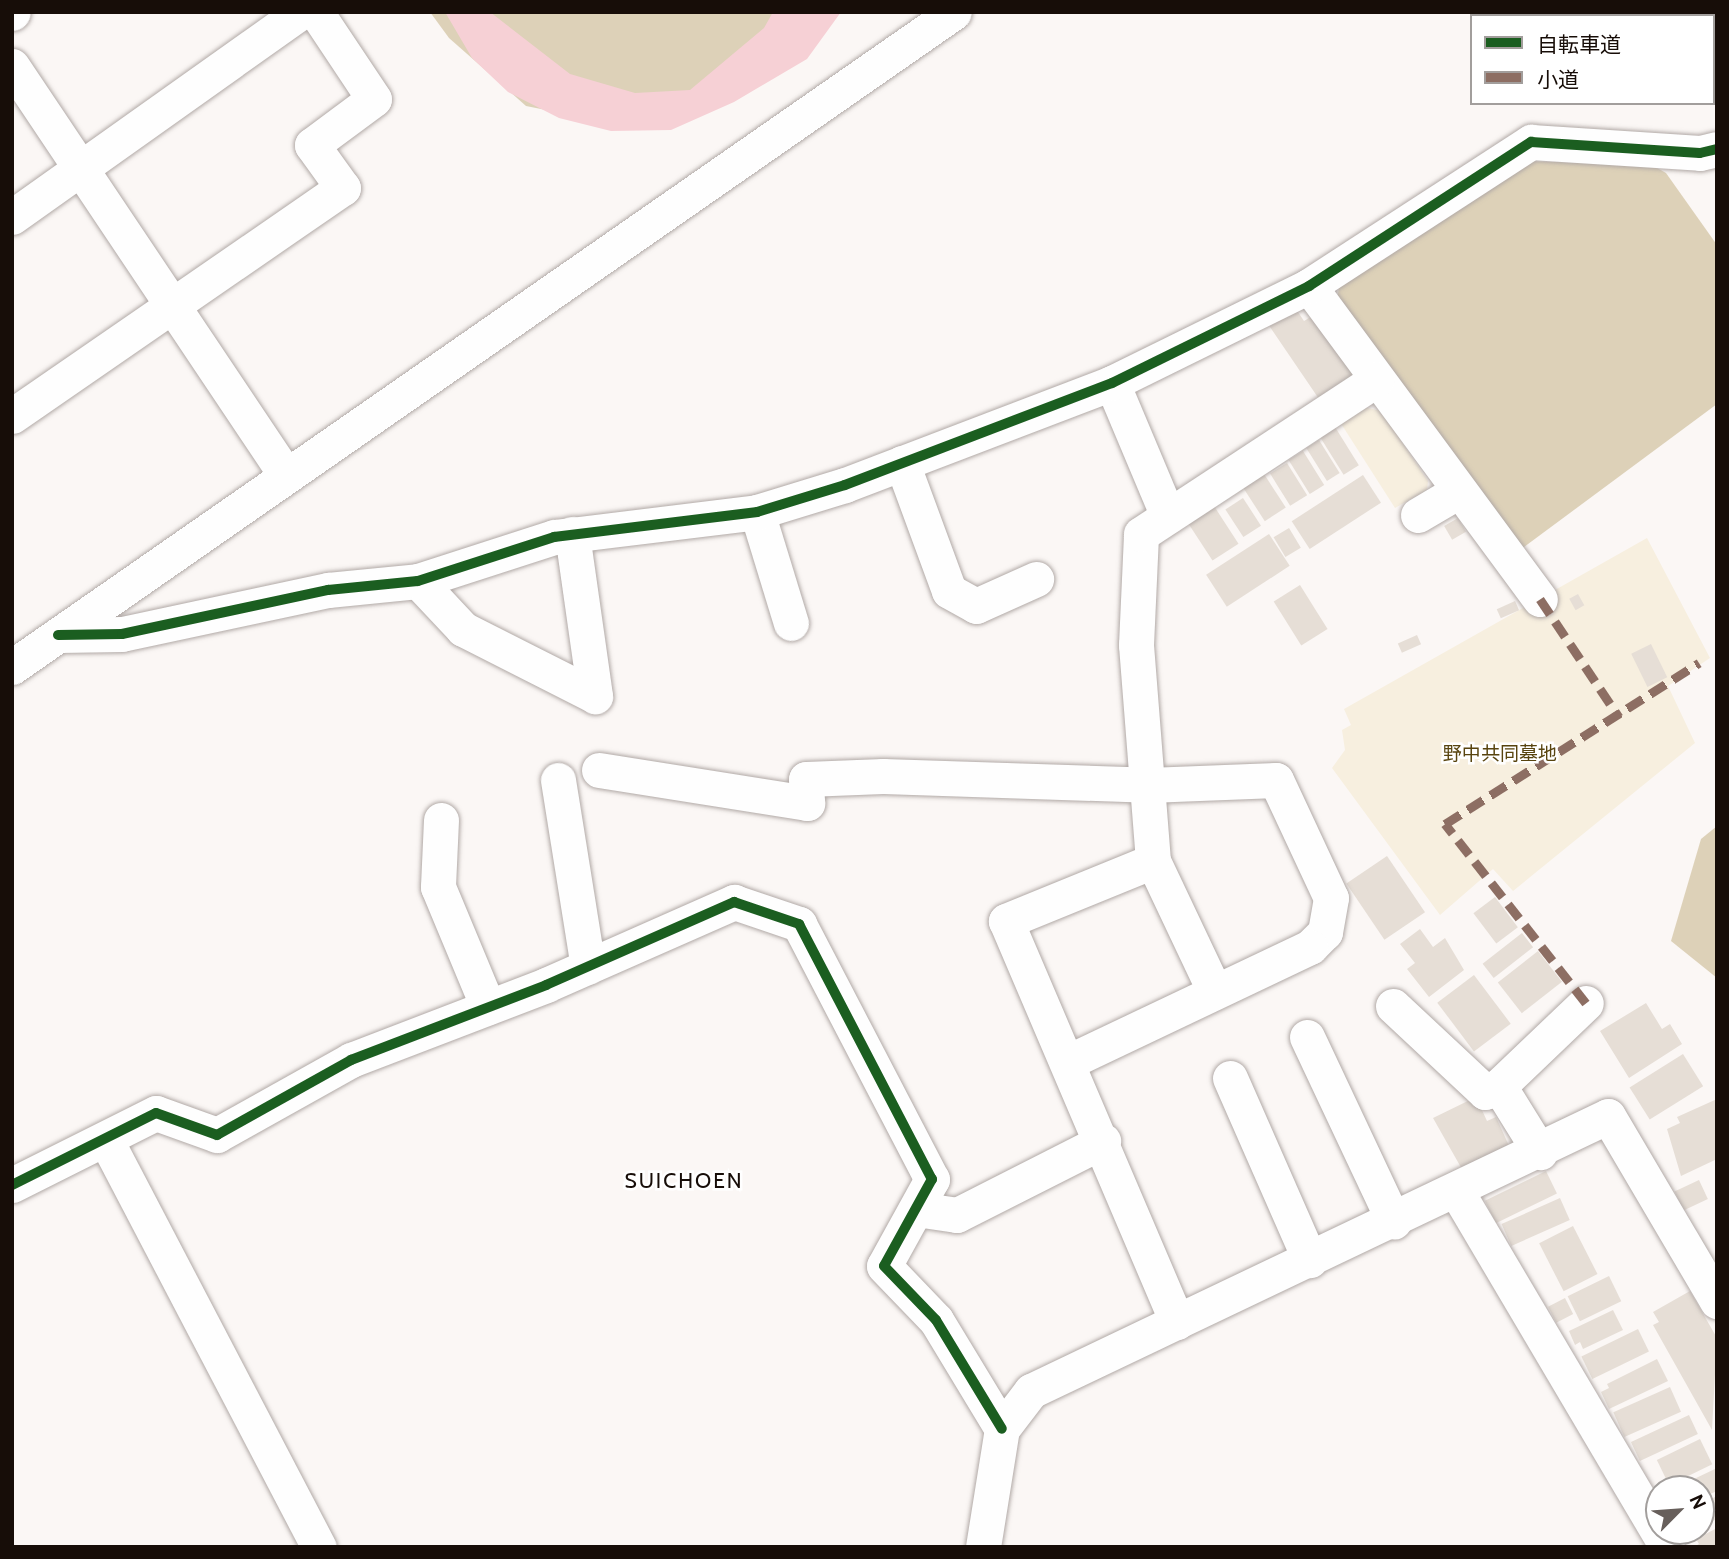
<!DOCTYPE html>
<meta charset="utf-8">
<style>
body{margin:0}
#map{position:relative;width:1729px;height:1559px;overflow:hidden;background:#fbf7f5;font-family:Cabin,"Noto Sans JP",sans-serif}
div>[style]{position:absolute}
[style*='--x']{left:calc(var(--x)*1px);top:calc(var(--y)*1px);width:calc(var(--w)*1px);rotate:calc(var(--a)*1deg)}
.green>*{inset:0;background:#f7efdf}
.forest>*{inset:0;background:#ddd1b8}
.water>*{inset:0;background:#f6d0d5}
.building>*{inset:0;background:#e6ded6;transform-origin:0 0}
.roads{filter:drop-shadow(0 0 2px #b1a9a6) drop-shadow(0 0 2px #b1a9a6)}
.minor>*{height:35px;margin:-17.5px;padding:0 17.5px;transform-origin:17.5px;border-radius:17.5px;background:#fefefe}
.quiet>*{height:9px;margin-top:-4.5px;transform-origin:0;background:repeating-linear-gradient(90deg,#8d6e63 0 18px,transparent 0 27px)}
.cycleway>*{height:10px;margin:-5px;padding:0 5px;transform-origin:5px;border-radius:5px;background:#1b5e20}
span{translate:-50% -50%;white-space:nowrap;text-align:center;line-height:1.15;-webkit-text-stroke:5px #fff;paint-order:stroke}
.park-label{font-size:19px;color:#58440f}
.neighbourhood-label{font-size:21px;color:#170d08;letter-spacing:2px}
.frame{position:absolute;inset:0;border:14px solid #170d08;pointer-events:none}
.legend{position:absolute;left:1470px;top:14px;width:245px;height:91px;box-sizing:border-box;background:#fff;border:2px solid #a29e9c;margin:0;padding:9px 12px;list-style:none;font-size:21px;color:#170d08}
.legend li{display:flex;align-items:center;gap:14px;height:35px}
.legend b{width:35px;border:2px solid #a29e9c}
.north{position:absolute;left:1645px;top:1475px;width:70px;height:70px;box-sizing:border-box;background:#fff;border:2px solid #a29e9c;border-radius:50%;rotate:65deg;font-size:19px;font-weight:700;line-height:28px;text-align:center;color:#170d08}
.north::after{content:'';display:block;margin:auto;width:24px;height:32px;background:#675f5b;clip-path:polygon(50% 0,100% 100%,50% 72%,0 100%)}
</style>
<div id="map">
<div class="green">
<div style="clip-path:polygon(1364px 407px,1381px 411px,1428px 481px,1427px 490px,1395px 508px,1340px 422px)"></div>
<div style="clip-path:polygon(1647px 538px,1710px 658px,1668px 686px,1695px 743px,1513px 891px,1493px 869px,1440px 915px,1332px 768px,1345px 750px,1342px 730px,1351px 725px,1344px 709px)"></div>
</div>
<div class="forest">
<div style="clip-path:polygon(430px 12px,790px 12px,701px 88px,616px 124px,526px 106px,449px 38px)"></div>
<div style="clip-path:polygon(1524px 161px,1652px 165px,1666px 173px,1717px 245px,1717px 404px,1520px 550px,1337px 301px,1339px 287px)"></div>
<div style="clip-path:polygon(1717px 826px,1717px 978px,1671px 941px,1701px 839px)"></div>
</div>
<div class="water">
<div style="clip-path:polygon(445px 12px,490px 12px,570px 74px,635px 93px,690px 90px,764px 28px,773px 12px,841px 12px,807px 59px,734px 102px,671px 130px,611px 131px,559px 118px,508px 92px,472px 58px)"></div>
</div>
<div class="building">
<div style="clip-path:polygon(1292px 303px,1304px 321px,1314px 315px,1354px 375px,1319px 399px,1266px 321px)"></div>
<div style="left:1335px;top:427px;width:45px;height:18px;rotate:58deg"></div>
<div style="left:1319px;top:440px;width:39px;height:15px;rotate:58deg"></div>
<div style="left:1303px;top:451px;width:40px;height:17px;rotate:58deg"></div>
<div style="left:1287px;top:463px;width:38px;height:20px;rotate:58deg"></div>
<div style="left:1264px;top:474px;width:40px;height:25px;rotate:57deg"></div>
<div style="left:1363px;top:475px;width:33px;height:85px;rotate:57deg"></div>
<div style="left:1243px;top:498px;width:33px;height:21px;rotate:57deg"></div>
<div style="left:1214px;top:506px;width:45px;height:31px;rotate:57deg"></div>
<div style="left:1458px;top:518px;width:16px;height:16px;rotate:60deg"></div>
<div style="left:1289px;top:528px;width:23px;height:18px;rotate:59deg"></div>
<div style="left:1269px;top:534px;width:38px;height:75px;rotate:57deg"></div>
<div style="left:1300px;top:585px;width:52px;height:31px;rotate:58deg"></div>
<div style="left:1578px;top:594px;width:13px;height:10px;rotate:61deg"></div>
<div style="left:1515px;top:601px;width:10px;height:20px;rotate:66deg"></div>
<div style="left:1417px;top:635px;width:10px;height:21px;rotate:66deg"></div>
<div style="left:1651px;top:644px;width:37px;height:22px;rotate:64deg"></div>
<div style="left:1387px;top:856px;width:68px;height:49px;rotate:56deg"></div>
<div style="left:1495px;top:897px;width:38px;height:27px;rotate:53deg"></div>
<div style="clip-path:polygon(1420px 929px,1433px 947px,1445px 938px,1464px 970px,1429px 997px,1407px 969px,1415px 963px,1400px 944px)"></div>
<div style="left:1522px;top:933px;width:18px;height:50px;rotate:52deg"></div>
<div style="left:1538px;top:951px;width:39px;height:51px;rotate:52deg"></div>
<div style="left:1474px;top:975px;width:61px;height:46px;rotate:53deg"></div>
<div style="clip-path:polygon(1646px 1003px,1662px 1029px,1670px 1024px,1682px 1044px,1629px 1078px,1600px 1031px)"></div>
<div style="left:1683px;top:1054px;width:38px;height:63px;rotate:58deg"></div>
<div style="clip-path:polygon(1476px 1097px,1487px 1121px,1496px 1117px,1510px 1148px,1463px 1171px,1433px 1118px)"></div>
<div style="clip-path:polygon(1717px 1099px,1717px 1159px,1681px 1176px,1667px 1129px,1680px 1123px,1677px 1117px)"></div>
<div style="left:1546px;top:1171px;width:25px;height:68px;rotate:64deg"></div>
<div style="left:1699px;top:1180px;width:21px;height:27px;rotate:65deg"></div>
<div style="left:1560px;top:1198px;width:24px;height:64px;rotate:66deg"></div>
<div style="left:1573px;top:1226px;width:54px;height:38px;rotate:63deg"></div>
<div style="left:1609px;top:1276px;width:28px;height:46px;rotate:64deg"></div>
<div style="clip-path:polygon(1690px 1291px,1717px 1338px,1712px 1430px,1653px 1325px,1659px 1322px,1653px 1312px)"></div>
<div style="left:1565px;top:1298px;width:18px;height:19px;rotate:63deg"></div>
<div style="clip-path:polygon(1613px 1310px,1623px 1330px,1583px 1349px,1580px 1342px,1575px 1345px,1569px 1331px)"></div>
<div style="left:1638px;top:1329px;width:25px;height:63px;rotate:64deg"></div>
<div style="clip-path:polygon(1657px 1359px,1668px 1381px,1609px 1409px,1601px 1392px,1609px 1388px,1607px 1384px)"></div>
<div style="left:1670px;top:1387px;width:27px;height:62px;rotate:66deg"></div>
<div style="left:1689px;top:1415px;width:21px;height:64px;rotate:65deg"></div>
<div style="left:1700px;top:1439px;width:28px;height:48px;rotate:64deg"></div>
<div style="clip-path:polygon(1717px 1468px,1717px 1491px,1701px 1498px,1701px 1489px,1673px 1489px)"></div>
<div style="clip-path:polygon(1717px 1496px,1717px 1519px,1701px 1526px,1701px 1504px)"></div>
<div style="clip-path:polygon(1717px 1528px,1717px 1547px,1693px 1547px,1699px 1544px,1696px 1539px)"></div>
</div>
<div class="roads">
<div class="minor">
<div style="--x:12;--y:13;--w:1;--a:-45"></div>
<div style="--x:12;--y:66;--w:492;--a:56.2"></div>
<div style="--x:12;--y:217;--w:354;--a:-35.4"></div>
<div style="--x:1309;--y:286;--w:389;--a:53.6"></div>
<div style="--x:1112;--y:383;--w:144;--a:67.2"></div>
<div style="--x:12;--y:416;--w:402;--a:-34.6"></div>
<div style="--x:343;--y:188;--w:53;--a:-125.8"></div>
<div style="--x:312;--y:145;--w:77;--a:-36.6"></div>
<div style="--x:374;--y:99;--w:105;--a:-123.7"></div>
<div style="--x:902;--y:463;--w:136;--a:69.8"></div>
<div style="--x:949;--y:591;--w:31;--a:29"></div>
<div style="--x:976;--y:606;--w:66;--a:-24.2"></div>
<div style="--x:757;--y:512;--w:116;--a:73"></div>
<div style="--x:1418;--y:515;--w:45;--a:-30.5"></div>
<div style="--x:572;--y:534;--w:164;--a:81.9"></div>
<div style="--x:418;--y:581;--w:66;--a:46.8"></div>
<div style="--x:463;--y:629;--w:148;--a:26.9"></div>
<div style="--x:58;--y:635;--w:64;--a:-0.9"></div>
<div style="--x:122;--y:634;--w:211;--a:-12.1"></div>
<div style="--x:328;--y:590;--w:90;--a:-5.7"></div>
<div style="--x:418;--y:581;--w:143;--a:-17.9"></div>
<div style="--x:554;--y:537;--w:205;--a:-7"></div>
<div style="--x:757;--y:512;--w:92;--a:-17.1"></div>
<div style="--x:845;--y:485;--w:286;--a:-20.9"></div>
<div style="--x:1112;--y:383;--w:220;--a:-26.2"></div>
<div style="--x:1309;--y:286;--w:265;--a:-33"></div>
<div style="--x:1531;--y:142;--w:169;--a:3.7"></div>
<div style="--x:1700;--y:153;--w:17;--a:-13"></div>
<div style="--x:12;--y:667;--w:1147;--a:-34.81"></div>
<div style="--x:599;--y:770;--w:211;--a:9"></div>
<div style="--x:807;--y:803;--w:24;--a:-92"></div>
<div style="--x:806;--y:779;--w:77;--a:-2.2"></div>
<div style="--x:883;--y:776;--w:265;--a:1.9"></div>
<div style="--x:1148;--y:785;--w:128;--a:-2.2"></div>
<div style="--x:1276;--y:780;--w:130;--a:65"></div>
<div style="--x:1331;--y:898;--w:35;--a:100"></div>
<div style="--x:1325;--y:932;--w:21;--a:135"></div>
<div style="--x:1310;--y:947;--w:266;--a:154.6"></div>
<div style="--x:558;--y:780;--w:189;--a:80.9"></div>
<div style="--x:441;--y:820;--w:67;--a:92.6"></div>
<div style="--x:438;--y:887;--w:130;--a:67.4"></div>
<div style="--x:1153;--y:861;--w:159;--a:157.8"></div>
<div style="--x:1006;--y:921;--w:436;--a:66.9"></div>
<div style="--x:1214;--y:990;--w:143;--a:-115.3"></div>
<div style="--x:1153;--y:861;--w:217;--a:-94.5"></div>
<div style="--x:1136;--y:645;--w:111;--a:-87.4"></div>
<div style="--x:1141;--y:534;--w:282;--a:-33.3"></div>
<div style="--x:1393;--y:1006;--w:126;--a:43.1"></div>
<div style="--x:1485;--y:1092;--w:15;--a:-23"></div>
<div style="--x:1499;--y:1086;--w:120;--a:-43.7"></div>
<div style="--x:1307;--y:1037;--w:204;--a:64.8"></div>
<div style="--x:1230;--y:1078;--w:199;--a:66.3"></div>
<div style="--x:1499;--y:1086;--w:78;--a:58.2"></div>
<div style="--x:107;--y:1142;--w:457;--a:62.4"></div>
<div style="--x:12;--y:1185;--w:161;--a:-26.6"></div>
<div style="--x:156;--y:1113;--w:65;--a:19.8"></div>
<div style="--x:217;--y:1135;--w:154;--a:-29.2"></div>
<div style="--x:351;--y:1060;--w:209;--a:-21"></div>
<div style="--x:546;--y:985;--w:206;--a:-23.8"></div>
<div style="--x:734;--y:902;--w:69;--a:18.7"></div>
<div style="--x:799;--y:924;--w:288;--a:62.5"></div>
<div style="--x:932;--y:1179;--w:99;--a:118.9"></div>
<div style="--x:884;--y:1266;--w:75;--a:46.1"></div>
<div style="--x:936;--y:1320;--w:127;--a:58.8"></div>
<div style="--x:1457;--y:1192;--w:412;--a:59.4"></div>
<div style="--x:916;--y:1209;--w:41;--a:8.3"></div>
<div style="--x:957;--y:1215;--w:164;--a:-26.9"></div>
<div style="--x:983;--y:1547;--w:120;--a:-80.9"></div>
<div style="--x:1002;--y:1429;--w:48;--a:-52.7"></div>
<div style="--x:1031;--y:1391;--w:639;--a:-25.48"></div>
<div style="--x:1608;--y:1116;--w:215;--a:59.5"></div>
</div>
</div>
<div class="quiet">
<div style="--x:1540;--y:599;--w:142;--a:56.2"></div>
<div style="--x:1586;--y:1003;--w:228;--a:-128.2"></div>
<div style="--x:1445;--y:824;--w:301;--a:-32.4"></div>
</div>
<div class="cycleway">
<div style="--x:58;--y:635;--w:64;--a:-0.9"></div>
<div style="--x:122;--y:634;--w:211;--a:-12.1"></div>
<div style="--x:328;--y:590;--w:90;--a:-5.7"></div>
<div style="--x:418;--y:581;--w:143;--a:-17.9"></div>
<div style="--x:554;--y:537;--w:205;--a:-7"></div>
<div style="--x:757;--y:512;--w:92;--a:-17.1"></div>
<div style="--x:845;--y:485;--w:286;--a:-20.9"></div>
<div style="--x:1112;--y:383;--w:220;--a:-26.2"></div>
<div style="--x:1309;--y:286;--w:265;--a:-33"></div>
<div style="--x:1531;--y:142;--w:169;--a:3.7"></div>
<div style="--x:1700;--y:153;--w:17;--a:-13"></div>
<div style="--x:12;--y:1185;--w:161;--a:-26.6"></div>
<div style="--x:156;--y:1113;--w:65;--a:19.8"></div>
<div style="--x:217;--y:1135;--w:154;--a:-29.2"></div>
<div style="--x:351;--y:1060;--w:209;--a:-21"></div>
<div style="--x:546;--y:985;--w:206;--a:-23.8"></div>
<div style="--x:734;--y:902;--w:69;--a:18.7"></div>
<div style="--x:799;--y:924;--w:288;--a:62.5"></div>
<div style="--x:932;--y:1179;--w:99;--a:118.9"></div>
<div style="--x:884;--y:1266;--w:75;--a:46.1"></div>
<div style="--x:936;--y:1320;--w:127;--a:58.8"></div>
</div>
<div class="park-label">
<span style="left:1500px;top:754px">野中共同墓地</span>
</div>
<div class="neighbourhood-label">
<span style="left:684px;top:1181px">SUICHOEN</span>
</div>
<div class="frame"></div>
<ul class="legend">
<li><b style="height:9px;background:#1b5e20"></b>自転車道</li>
<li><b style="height:9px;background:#8d6e63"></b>小道</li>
</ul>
<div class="north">N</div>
</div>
